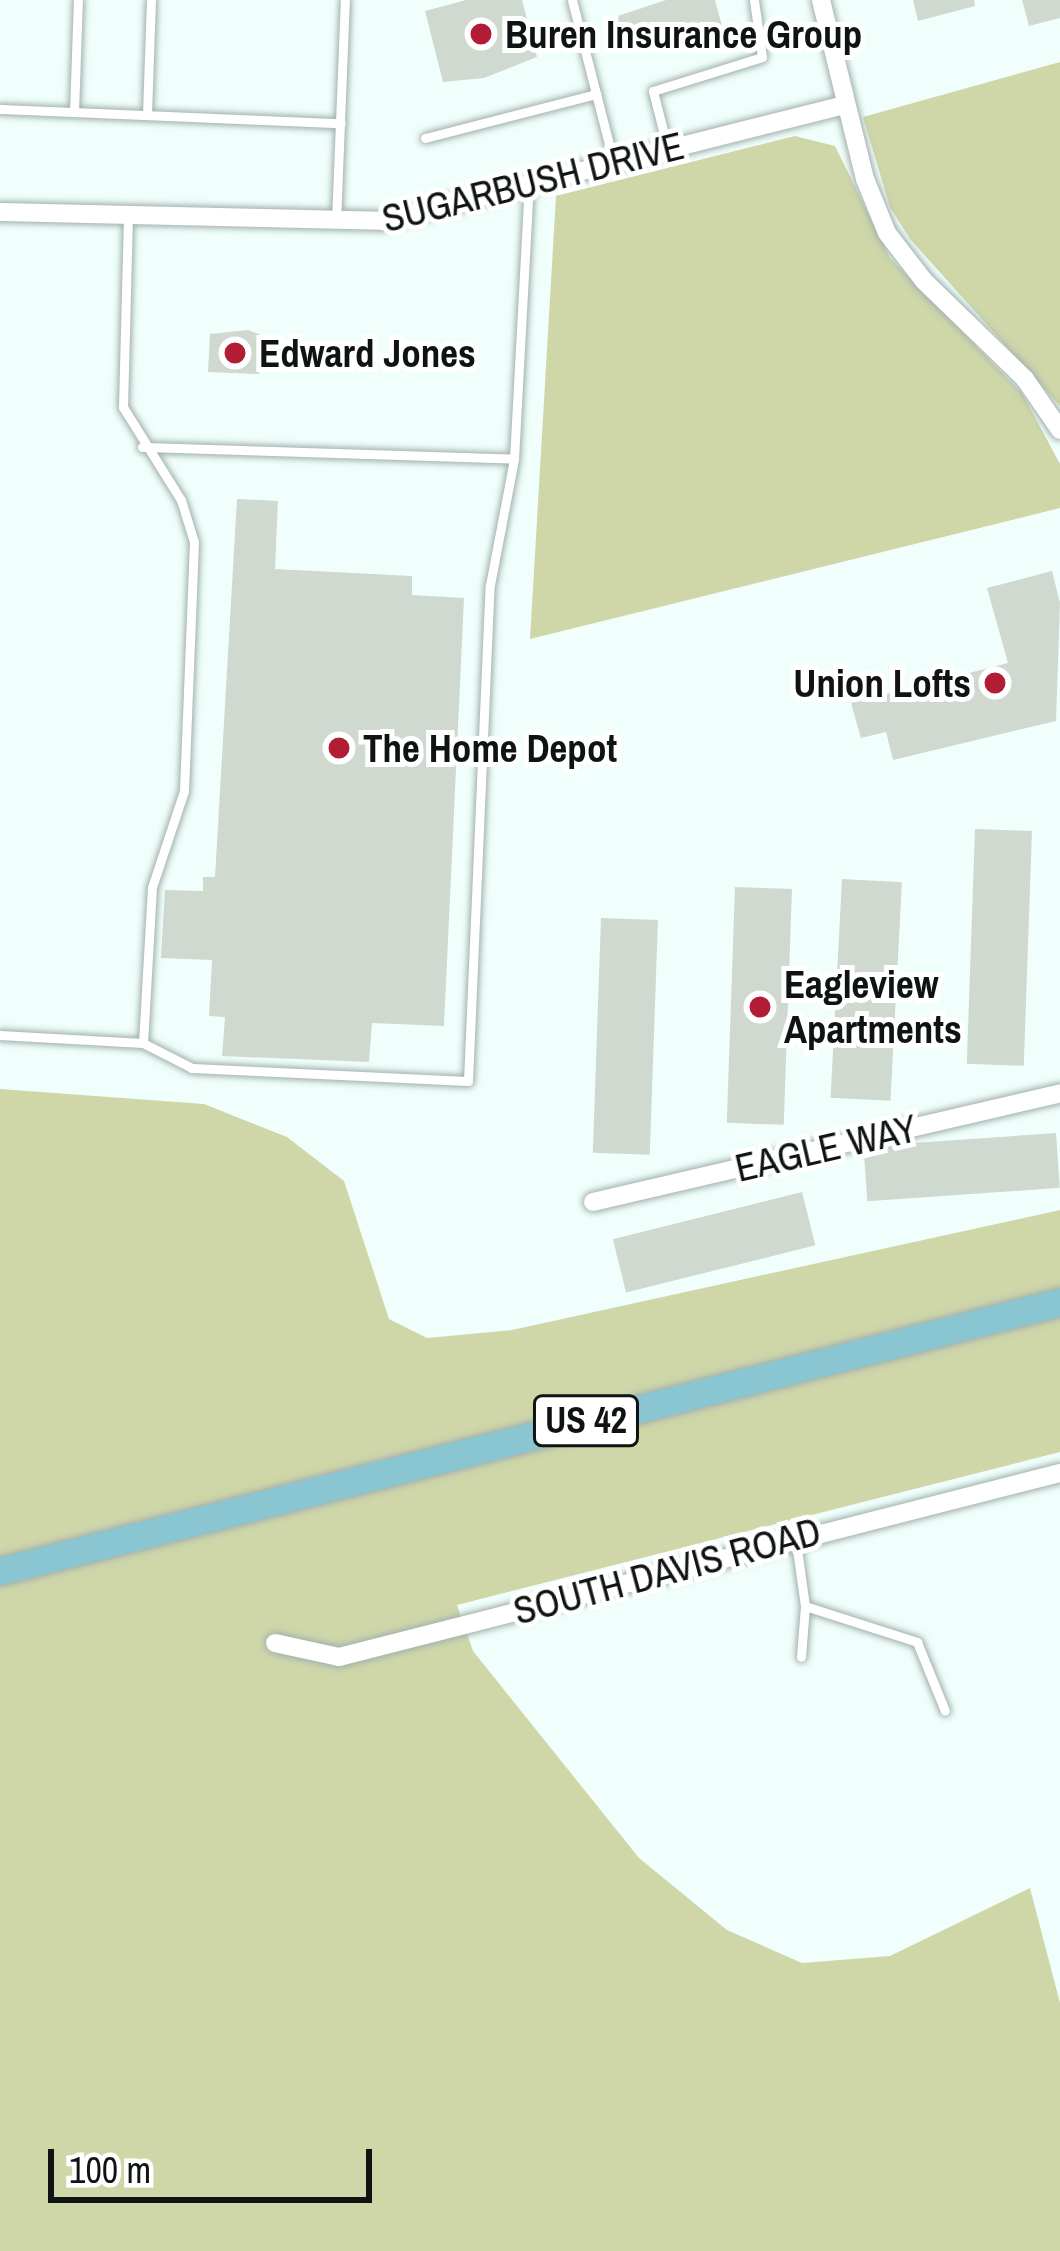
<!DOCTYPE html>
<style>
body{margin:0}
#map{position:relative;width:1060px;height:2251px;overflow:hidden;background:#f0fffc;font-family:"Archivo Narrow",sans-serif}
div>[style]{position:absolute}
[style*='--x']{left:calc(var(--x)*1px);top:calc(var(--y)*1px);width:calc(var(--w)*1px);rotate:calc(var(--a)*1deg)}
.green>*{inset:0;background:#cfd7a9}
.building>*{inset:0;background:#cfd9d0;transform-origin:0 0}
.roads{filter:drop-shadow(0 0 3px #a3b1ae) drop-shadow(0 0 3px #a3b1ae)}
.lane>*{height:9px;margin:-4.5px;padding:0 4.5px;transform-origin:4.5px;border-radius:4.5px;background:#fff}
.street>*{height:18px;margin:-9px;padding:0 9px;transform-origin:9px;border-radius:9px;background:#fff}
.primary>*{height:27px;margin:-13.5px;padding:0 13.5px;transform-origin:13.5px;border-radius:13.5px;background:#89c6d1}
.dots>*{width:33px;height:33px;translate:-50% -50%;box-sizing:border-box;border:6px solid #fff;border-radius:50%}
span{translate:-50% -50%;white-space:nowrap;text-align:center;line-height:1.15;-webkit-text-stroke:10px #fff;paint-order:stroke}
.shield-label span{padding:3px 9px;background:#fff;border:3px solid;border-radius:9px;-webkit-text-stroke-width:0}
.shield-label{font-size:36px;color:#0f1413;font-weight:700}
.poi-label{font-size:39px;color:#0f1413;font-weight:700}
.left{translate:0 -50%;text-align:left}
.right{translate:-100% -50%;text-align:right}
.street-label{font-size:39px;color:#0f1413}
.scale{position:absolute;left:48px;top:2149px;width:324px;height:54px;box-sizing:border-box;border:6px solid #0f1413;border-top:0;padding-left:15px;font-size:36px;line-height:42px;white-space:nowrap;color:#0f1413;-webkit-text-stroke:9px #fff;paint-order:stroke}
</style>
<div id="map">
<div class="green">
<div style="clip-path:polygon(1060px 62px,1060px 406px,910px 239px,890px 207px,863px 117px)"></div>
<div style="clip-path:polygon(795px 136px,835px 146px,890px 258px,1022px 393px,1060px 464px,1060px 508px,530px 639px,556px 196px)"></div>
<div style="clip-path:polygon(0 1089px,204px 1104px,287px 1137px,344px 1181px,389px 1319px,427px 1338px,512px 1330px,1060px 1210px,1060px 1297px,0 1565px)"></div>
<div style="clip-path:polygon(1060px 1307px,1060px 1452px,457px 1605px,473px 1651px,639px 1858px,727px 1930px,802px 1963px,890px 1956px,1030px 1888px,1060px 2003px,1060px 2251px,0 2251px,0 1578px)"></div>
</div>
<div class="building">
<div style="clip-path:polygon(466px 0,522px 0,537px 57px,484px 78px,443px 82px,425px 11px)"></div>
<div style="clip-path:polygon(666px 0,715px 0,724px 33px,664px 48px,661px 38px,623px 48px,615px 17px)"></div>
<div style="clip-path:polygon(913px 0,974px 0,975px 6px,918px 21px)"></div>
<div style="clip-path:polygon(1022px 0,1060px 0,1060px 18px,1029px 26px)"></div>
<div style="clip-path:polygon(248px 330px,261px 335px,259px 374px,208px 372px,210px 334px)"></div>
<div style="clip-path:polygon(237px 499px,278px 501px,275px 569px,412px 576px,412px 595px,464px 598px,444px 1026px,372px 1023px,369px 1062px,222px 1056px,225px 1017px,209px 1016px,212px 960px,161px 958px,165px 890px,203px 891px,203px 877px,215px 877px)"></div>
<div style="clip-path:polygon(1052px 571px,1060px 603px,1056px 721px,893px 760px,886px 732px,861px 738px,851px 703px,1008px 663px,987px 588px)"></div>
<div style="left:975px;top:829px;width:57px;height:235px;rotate:2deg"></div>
<div style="left:842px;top:879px;width:60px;height:219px;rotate:3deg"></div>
<div style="left:735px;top:887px;width:57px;height:236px;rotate:2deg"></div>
<div style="left:601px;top:918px;width:57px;height:235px;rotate:2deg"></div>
<div style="left:1056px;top:1133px;width:55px;height:193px;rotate:86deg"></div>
<div style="left:802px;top:1192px;width:55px;height:195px;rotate:76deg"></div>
</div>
<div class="roads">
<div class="lane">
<div style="--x:572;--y:0;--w:169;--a:75.6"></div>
<div style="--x:0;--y:109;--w:341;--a:2.4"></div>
<div style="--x:74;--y:112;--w:112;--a:-88"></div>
<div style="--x:147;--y:114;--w:114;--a:-88"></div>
<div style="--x:425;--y:138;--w:177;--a:-14.4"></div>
<div style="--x:668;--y:150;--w:61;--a:-104.3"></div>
<div style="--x:653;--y:91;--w:114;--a:-17.3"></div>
<div style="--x:762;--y:57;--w:58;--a:-98"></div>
<div style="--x:128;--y:216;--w:191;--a:91.5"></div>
<div style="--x:123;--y:407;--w:110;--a:58.1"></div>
<div style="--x:181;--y:500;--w:44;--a:72.8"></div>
<div style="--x:194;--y:542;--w:249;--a:92.3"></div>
<div style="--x:184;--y:791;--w:101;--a:108.4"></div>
<div style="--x:152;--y:887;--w:156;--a:93.3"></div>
<div style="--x:336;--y:222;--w:222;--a:-87.7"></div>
<div style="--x:142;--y:447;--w:372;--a:1.8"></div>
<div style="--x:0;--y:1035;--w:143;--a:3.2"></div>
<div style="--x:143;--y:1043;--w:55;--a:27"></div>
<div style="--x:192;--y:1068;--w:276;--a:2.7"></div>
<div style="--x:468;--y:1081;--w:496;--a:-87.5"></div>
<div style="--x:490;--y:585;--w:128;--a:-79.2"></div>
<div style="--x:514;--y:459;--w:273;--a:-86.9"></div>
<div style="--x:796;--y:1542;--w:65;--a:82"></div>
<div style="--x:805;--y:1606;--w:51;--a:94.5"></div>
<div style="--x:805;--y:1606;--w:118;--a:17.8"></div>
<div style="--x:917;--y:1642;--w:74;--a:67.9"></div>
</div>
<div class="street">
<div style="--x:821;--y:0;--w:184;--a:76.2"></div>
<div style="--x:865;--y:179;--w:58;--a:67.8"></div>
<div style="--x:887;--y:233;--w:61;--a:52.4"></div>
<div style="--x:924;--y:281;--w:141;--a:44.1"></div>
<div style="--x:1025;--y:379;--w:62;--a:55.5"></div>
<div style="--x:0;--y:212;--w:383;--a:1.3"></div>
<div style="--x:383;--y:221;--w:476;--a:-14.1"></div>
<div style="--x:593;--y:1202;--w:480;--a:-13.1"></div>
<div style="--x:275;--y:1643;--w:66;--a:12.3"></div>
<div style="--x:339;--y:1657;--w:744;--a:-14.32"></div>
</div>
<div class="primary">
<div style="--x:0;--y:1571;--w:1094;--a:-14.24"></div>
</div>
</div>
<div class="dots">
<div style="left:481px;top:34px;background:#b11d34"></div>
<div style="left:235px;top:353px;background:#b11d34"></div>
<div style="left:995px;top:683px;background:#b11d34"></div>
<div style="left:339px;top:748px;background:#b11d34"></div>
<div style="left:760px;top:1007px;background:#b11d34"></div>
</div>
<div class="shield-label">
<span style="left:586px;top:1421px">US 42</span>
</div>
<div class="poi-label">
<span class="left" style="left:505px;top:34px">Buren Insurance Group</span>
<span class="left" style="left:259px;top:353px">Edward Jones</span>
<span class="right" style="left:971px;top:683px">Union Lofts</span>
<span class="left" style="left:363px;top:748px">The Home Depot</span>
<span class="left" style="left:784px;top:1007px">Eagleview<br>Apartments</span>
</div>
<div class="street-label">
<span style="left:533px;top:182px;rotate:-14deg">SUGARBUSH DRIVE</span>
<span style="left:826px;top:1148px;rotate:-13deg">EAGLE WAY</span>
<span style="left:667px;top:1571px;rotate:-15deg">SOUTH DAVIS ROAD</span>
</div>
<div class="scale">100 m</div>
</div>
